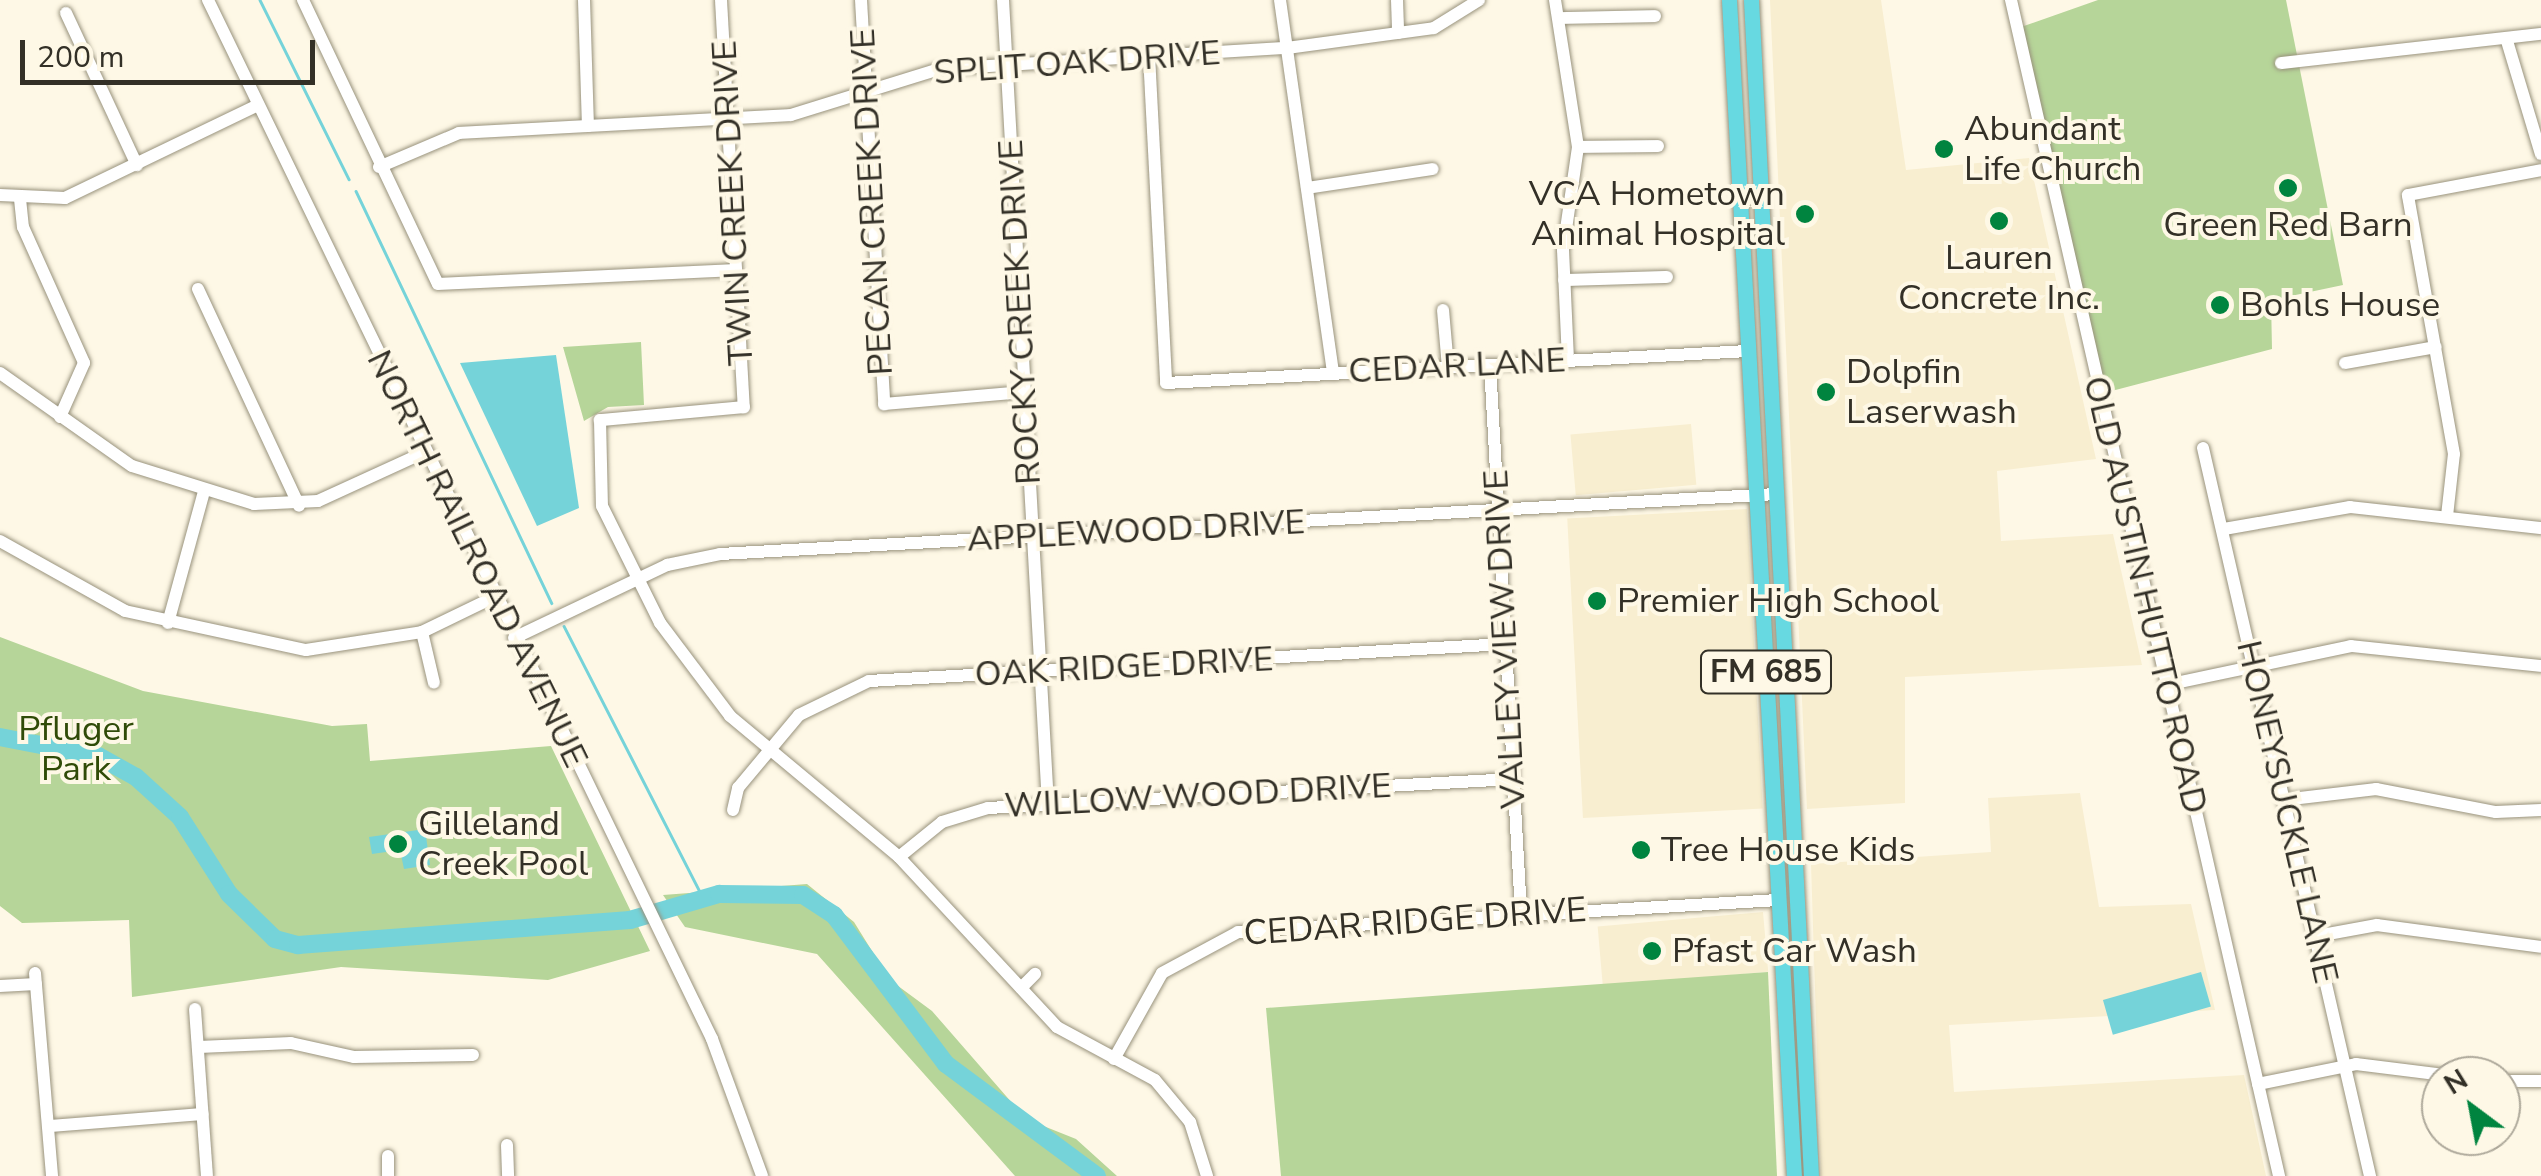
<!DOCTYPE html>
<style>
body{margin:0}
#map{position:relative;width:2541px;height:1176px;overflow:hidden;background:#fef8e6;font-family:"Nunito Sans",sans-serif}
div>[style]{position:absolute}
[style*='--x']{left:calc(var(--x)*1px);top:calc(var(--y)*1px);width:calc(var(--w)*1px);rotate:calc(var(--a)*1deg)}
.built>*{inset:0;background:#f8eed0;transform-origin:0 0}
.green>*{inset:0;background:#b6d599}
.water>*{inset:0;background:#75d3d9;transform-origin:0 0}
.stream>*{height:2.5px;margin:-1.25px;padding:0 1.25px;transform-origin:1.25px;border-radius:1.25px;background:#75d3d9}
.river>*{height:18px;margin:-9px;padding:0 9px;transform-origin:9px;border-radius:9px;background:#75d3d9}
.roads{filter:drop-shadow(0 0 2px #98927c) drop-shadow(0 0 2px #98927c)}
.minor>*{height:12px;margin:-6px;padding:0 6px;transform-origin:6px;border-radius:6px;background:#fff}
.major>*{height:15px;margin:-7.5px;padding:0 7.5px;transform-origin:7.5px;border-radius:7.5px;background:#67d9e1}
.dots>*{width:28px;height:28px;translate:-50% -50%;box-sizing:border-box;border:5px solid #fef8e6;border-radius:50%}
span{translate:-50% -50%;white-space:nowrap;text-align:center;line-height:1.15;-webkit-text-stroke:8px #fef8e6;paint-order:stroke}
.shield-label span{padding:2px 8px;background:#fef8e6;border:2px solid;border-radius:8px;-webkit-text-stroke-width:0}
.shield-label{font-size:32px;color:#333027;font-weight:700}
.street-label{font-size:35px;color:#333027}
.poi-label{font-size:35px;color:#333027}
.left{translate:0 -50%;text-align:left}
.right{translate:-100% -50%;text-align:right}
.park-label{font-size:35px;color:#304b08}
.north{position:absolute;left:2421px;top:1056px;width:100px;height:100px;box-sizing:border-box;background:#fef8e6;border:2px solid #ada89a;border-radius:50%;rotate:328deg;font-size:28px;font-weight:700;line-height:40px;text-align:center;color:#333027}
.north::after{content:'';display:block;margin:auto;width:35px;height:45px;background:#00843f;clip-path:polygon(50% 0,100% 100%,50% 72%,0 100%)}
.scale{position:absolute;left:20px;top:40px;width:295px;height:45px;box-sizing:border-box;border:5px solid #333027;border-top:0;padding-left:12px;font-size:30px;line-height:35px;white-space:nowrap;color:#333027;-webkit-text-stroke:8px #fef8e6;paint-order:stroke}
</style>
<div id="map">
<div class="built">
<div style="clip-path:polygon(1770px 0,1881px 0,1906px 170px,2029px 158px,2096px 459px,1997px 471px,2001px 541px,2113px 534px,2142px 665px,1905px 677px,1905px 803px,1807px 809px)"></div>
<div style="left:1691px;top:424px;width:61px;height:121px;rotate:85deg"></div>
<div style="left:1747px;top:509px;width:300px;height:180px;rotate:87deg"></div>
<div style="clip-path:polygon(2080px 793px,2099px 907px,2191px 904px,2215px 1010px,1949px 1025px,1954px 1092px,2244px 1075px,2266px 1176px,1821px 1176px,1811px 864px,1991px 852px,1988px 798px)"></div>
<div style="left:1763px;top:912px;width:60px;height:166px;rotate:85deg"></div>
</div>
<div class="green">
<div style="clip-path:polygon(2098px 0,2286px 0,2343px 285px,2271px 300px,2272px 349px,2104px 393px,2021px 27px)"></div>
<div style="clip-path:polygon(641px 342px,644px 405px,608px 407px,584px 421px,563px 347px)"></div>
<div style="clip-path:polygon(0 637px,143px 691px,332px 726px,367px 724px,370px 761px,551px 746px,650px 951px,548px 980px,341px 967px,132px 997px,129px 920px,22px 923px,0 906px)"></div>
<div style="clip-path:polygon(807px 884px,854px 922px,890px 980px,932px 1011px,1026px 1119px,1076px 1139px,1117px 1176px,1015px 1176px,817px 954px,685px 927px,663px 895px)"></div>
<div style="clip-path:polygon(1768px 972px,1777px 1176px,1281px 1176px,1266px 1008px)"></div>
</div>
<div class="water">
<div style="clip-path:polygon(556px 355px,579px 508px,537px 526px,460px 363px)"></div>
<div style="clip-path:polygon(425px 829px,430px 865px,404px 869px,400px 850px,372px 854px,369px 837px)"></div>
<div style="left:2201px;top:972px;width:36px;height:102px;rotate:74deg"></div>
</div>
<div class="stream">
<div style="--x:260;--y:0;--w:200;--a:63.6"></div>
<div style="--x:356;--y:191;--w:456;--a:64.6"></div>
<div style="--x:564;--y:626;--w:307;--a:62.9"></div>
</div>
<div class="river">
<div style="--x:0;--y:737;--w:100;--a:11"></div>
<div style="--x:98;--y:756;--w:43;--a:28.9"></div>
<div style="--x:136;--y:777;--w:59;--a:42.3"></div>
<div style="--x:180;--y:817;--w:91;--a:57.5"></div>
<div style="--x:229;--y:894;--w:64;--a:44.4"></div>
<div style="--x:275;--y:939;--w:24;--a:15"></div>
<div style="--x:298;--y:945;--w:333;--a:-4.3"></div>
<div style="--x:630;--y:920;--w:93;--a:-16.3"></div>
<div style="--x:719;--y:894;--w:84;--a:0.7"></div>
<div style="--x:803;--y:895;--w:37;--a:33"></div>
<div style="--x:834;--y:915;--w:186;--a:53.1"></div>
<div style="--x:946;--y:1064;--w:188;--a:36.6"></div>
</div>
<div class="roads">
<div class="minor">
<div style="--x:208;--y:0;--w:1155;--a:64.12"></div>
<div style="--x:712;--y:1039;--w:146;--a:69.9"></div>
<div style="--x:303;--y:0;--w:314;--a:64.6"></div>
<div style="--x:438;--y:284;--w:298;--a:-2.7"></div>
<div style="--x:584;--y:0;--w:126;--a:88.2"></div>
<div style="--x:721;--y:0;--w:408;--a:86.8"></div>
<div style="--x:744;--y:407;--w:145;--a:174.8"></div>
<div style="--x:600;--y:420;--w:86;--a:88.7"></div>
<div style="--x:602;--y:506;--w:131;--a:63.6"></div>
<div style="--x:660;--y:623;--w:116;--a:53"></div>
<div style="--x:730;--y:716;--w:220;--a:39.8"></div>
<div style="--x:899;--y:857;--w:232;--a:47.1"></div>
<div style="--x:1057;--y:1027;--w:111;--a:28.4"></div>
<div style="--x:1155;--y:1080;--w:55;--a:50.2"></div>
<div style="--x:1190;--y:1122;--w:57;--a:72.5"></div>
<div style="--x:861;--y:0;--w:405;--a:86.7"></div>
<div style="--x:884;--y:404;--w:140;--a:-4.9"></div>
<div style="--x:1003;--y:0;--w:805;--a:86.8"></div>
<div style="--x:1280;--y:0;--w:377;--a:81.9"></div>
<div style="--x:1397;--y:0;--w:33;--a:88"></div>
<div style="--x:1555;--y:0;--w:149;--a:81.1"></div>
<div style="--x:1578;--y:147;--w:104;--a:98.3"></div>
<div style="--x:1563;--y:250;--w:110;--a:87.4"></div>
<div style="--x:2011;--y:0;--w:1206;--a:77.16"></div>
<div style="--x:66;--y:13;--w:168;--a:65"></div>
<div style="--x:1562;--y:18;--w:93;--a:-1.2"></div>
<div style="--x:2507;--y:41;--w:118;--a:73.3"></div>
<div style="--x:1149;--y:55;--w:328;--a:87"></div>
<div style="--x:1166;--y:383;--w:583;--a:-3.15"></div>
<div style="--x:2281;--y:63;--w:262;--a:-6.4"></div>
<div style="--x:1578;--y:147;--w:80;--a:-0.7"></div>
<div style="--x:379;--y:167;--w:87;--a:-23"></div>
<div style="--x:459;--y:133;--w:332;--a:-3.1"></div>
<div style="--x:791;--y:115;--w:156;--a:-17.2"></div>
<div style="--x:940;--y:69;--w:348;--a:-3.5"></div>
<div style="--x:1287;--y:48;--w:148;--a:-7.7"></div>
<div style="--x:1434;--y:28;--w:53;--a:-31.9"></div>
<div style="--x:1307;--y:188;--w:127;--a:-8.6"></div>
<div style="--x:0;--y:195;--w:65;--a:2.6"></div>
<div style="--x:65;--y:198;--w:214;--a:-25.7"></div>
<div style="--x:20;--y:199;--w:28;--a:84"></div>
<div style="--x:23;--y:227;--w:149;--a:65.8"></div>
<div style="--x:84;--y:363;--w:59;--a:114"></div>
<div style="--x:1564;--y:280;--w:103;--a:-1.7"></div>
<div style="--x:198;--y:289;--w:239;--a:65"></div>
<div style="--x:1443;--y:310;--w:57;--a:85"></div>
<div style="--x:2345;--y:363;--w:92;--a:-10"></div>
<div style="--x:1490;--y:365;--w:549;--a:86.76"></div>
<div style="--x:0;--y:373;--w:161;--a:35.2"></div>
<div style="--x:132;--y:466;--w:128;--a:17.3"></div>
<div style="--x:254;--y:504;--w:64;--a:-2.7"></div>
<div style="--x:318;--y:501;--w:118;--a:-24.6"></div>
<div style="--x:2203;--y:448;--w:747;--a:77.08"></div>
<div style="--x:2447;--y:516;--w:62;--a:-83.6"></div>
<div style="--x:2454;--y:454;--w:263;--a:-100.1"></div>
<div style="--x:2408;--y:195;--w:135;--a:-10.6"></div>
<div style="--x:2224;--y:529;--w:128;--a:-9.9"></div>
<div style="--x:2350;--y:507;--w:192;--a:6.3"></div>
<div style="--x:0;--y:541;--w:143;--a:29.2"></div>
<div style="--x:125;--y:611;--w:185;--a:12.2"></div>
<div style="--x:306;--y:650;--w:117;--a:-8.8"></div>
<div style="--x:422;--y:632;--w:80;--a:-25.9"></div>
<div style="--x:168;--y:623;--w:137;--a:-74.7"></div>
<div style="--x:422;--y:632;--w:52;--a:76.8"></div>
<div style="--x:514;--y:638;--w:170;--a:-25.5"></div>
<div style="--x:667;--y:565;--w:54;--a:-11.7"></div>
<div style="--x:720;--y:554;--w:1059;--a:-3.25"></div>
<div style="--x:2166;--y:685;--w:189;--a:-11.9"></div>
<div style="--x:2351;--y:646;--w:191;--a:6"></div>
<div style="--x:2283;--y:800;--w:94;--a:-6.7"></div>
<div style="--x:2376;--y:789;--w:122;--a:10.9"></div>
<div style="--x:2496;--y:812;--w:45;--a:-2.5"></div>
<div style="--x:733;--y:810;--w:23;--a:-77"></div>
<div style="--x:738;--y:788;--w:95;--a:-50.1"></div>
<div style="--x:799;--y:715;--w:78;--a:-25.9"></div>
<div style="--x:869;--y:681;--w:637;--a:-3.33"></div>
<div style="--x:899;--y:857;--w:55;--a:-39.1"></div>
<div style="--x:942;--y:822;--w:48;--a:-16.9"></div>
<div style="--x:988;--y:808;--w:526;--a:-3.16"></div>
<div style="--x:2317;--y:936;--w:61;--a:-10.4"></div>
<div style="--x:2377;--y:925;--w:165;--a:7.6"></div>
<div style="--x:35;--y:973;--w:204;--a:85.2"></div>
<div style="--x:0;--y:986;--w:36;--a:-3"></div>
<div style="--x:1021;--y:988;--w:20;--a:-45"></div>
<div style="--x:195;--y:1009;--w:167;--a:85.9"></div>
<div style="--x:199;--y:1047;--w:92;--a:-2.5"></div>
<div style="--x:291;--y:1043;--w:65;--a:12.5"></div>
<div style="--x:354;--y:1057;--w:119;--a:-1"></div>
<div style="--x:1114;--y:1059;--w:98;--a:-60.8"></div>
<div style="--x:1162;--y:973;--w:86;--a:-28.3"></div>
<div style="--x:1238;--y:932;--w:541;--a:-3.39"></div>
<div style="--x:2501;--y:1081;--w:40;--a:0"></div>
<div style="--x:2258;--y:1084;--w:100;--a:-11.5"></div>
<div style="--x:2356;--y:1064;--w:97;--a:7.1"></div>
<div style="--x:50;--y:1126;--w:153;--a:-4.5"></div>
<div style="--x:507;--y:1145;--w:31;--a:88"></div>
<div style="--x:388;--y:1156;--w:20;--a:90"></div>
</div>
<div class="major">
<div style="--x:1729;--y:0;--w:1178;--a:86.84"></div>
<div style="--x:1751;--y:0;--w:1178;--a:87.08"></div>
</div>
</div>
<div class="dots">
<div style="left:1944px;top:149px;background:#00843f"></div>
<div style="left:2288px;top:188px;background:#00843f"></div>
<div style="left:1805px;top:214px;background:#00843f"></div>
<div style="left:1999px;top:221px;background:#00843f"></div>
<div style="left:2220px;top:305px;background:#00843f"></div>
<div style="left:1826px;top:392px;background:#00843f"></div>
<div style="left:1597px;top:601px;background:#00843f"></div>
<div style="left:398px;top:844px;background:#00843f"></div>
<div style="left:1641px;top:850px;background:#00843f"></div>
<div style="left:1652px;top:951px;background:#00843f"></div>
</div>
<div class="shield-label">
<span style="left:1766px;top:672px">FM 685</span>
</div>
<div class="street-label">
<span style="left:1077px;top:63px;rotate:-4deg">SPLIT OAK DRIVE</span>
<span style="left:872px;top:202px;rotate:-93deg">PECAN CREEK DRIVE</span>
<span style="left:733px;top:203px;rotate:-93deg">TWIN CREEK DRIVE</span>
<span style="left:1020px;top:312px;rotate:-93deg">ROCKY CREEK DRIVE</span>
<span style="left:1457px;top:366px;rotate:-3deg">CEDAR LANE</span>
<span style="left:1136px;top:531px;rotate:-3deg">APPLEWOOD DRIVE</span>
<span style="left:477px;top:559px;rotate:64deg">NORTH RAILROAD AVENUE</span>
<span style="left:2145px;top:595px;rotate:77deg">OLD AUSTIN HUTTO ROAD</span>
<span style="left:1505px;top:639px;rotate:-93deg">VALLEY VIEW DRIVE</span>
<span style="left:1124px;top:667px;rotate:-3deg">OAK RIDGE DRIVE</span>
<span style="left:1198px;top:796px;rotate:-3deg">WILLOW WOOD DRIVE</span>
<span style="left:2287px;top:812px;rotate:77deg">HONEYSUCKLE LANE</span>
<span style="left:1415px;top:922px;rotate:-4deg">CEDAR RIDGE DRIVE</span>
</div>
<div class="poi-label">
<span class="left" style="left:1964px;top:149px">Abundant<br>Life Church</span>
<span class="right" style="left:1785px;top:214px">VCA Hometown<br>Animal Hospital</span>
<span style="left:2288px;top:225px">Green Red Barn</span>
<span style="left:1999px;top:278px">Lauren<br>Concrete Inc.</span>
<span class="left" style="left:2240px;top:305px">Bohls House</span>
<span class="left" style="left:1846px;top:392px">Dolpfin<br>Laserwash</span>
<span class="left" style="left:1617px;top:601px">Premier High School</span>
<span class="left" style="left:418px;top:844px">Gilleland<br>Creek Pool</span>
<span class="left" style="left:1661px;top:850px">Tree House Kids</span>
<span class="left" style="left:1672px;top:951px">Pfast Car Wash</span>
</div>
<div class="park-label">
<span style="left:76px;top:749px">Pfluger<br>Park</span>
</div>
<div class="north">N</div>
<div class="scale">200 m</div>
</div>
